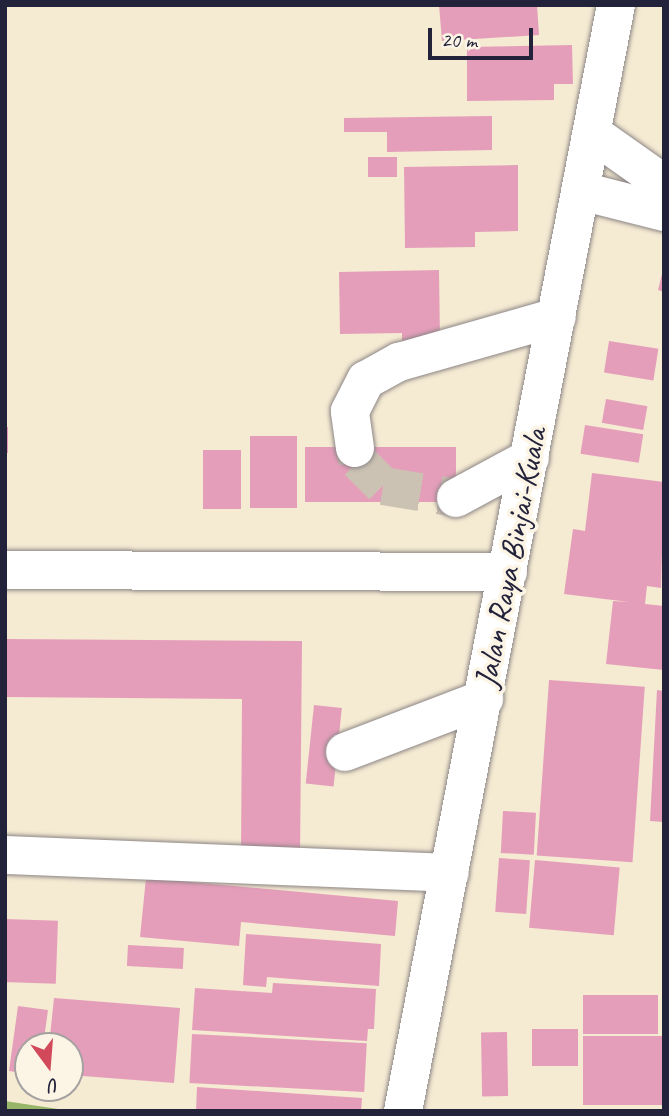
<!DOCTYPE html>
<style>
body{margin:0}
#map{position:relative;width:669px;height:1116px;overflow:hidden;background:#f5ead2;font-family:Caveat,sans-serif}
div>[style]{position:absolute}
[style*='--x']{left:calc(var(--x)*1px);top:calc(var(--y)*1px);width:calc(var(--w)*1px);rotate:calc(var(--a)*1deg)}
.forest>*{inset:0;background:#97b669}
.building>*{inset:0;background:#e59eba;transform-origin:0 0}
.minor-tunnel>*{height:38px;margin-top:-19px;transform-origin:0;background:repeating-linear-gradient(90deg,#cbc2b4 0 38px,transparent 0 57px)}
.roads{filter:drop-shadow(0 0 2px #8c8686) drop-shadow(0 0 2px #8c8686)}
.minor>*{height:38px;margin:-19px;padding:0 19px;transform-origin:19px;border-radius:19px;background:#fff}
.major>*{height:38px;margin:-19px;padding:0 19px;transform-origin:19px;border-radius:19px;background:#fff}
span{translate:-50% -50%;white-space:nowrap;text-align:center;line-height:1.15;-webkit-text-stroke:7px #fcf5e5;paint-order:stroke}
.street-label{font-size:33px;color:#22223b}
.frame{position:absolute;inset:0;border:7px solid #22223b;pointer-events:none}
.north{position:absolute;left:14px;top:1032px;width:70px;height:70px;box-sizing:border-box;background:#fcf5e5;border:2px solid #a5a1a1;border-radius:50%;rotate:164deg;font-size:19px;font-weight:700;line-height:28px;text-align:center;color:#22223b}
.north::after{content:'';display:block;margin:auto;width:24px;height:32px;background:#d1495b;clip-path:polygon(50% 0,100% 100%,50% 72%,0 100%)}
.scale{position:absolute;left:428px;top:28px;width:105px;height:32px;box-sizing:border-box;border:4px solid #22223b;border-top:0;padding-left:9px;font-size:21px;line-height:24px;white-space:nowrap;color:#22223b;-webkit-text-stroke:5px #fcf5e5;paint-order:stroke}
</style>
<div id="map">
<div class="forest">
<div style="clip-path:polygon(5px 1101px,71px 1111px,5px 1111px)"></div>
</div>
<div class="building">
<div style="clip-path:polygon(439px 5px,537px 5px,539px 35px,442px 41px)"></div>
<div style="clip-path:polygon(572px 45px,573px 84px,554px 84px,554px 100px,467px 101px,467px 47px)"></div>
<div style="clip-path:polygon(492px 116px,492px 150px,387px 152px,387px 132px,344px 132px,344px 118px)"></div>
<div style="left:397px;top:157px;width:20px;height:29px;rotate:90deg"></div>
<div style="clip-path:polygon(518px 165px,518px 231px,475px 232px,475px 247px,405px 248px,404px 167px)"></div>
<div style="clip-path:polygon(439px 270px,440px 342px,402px 343px,402px 333px,340px 334px,339px 272px)"></div>
<div style="clip-path:polygon(663px 270px,664px 270px,664px 292px,658px 290px)"></div>
<div style="left:609px;top:341px;width:50px;height:32px;rotate:9deg"></div>
<div style="left:606px;top:399px;width:42px;height:24px;rotate:10deg"></div>
<div style="left:585px;top:425px;width:59px;height:29px;rotate:9deg"></div>
<div style="left:5px;top:427px;width:3px;height:26px"></div>
<div style="left:250px;top:436px;width:47px;height:72px"></div>
<div style="left:456px;top:447px;width:55px;height:151px;rotate:90deg"></div>
<div style="left:203px;top:450px;width:38px;height:59px"></div>
<div style="clip-path:polygon(592px 473px,664px 482px,661px 588px,647px 586px,645px 604px,664px 606px,664px 670px,606px 664px,613px 601px,629px 602px,564px 594px,573px 529px,585px 531px)"></div>
<div style="clip-path:polygon(5px 639px,302px 641px,300px 858px,241px 858px,242px 699px,5px 697px)"></div>
<div style="left:549px;top:680px;width:96px;height:176px;rotate:4deg"></div>
<div style="clip-path:polygon(657px 690px,664px 691px,664px 822px,650px 821px)"></div>
<div style="left:314px;top:705px;width:28px;height:79px;rotate:6deg"></div>
<div style="left:503px;top:811px;width:33px;height:42px;rotate:3deg"></div>
<div style="left:499px;top:858px;width:31px;height:54px;rotate:4deg"></div>
<div style="left:535px;top:860px;width:85px;height:68px;rotate:5deg"></div>
<div style="clip-path:polygon(146px 878px,398px 901px,395px 936px,241px 922px,239px 946px,140px 937px)"></div>
<div style="left:5px;top:919px;width:53px;height:63px;rotate:2deg"></div>
<div style="clip-path:polygon(246px 934px,381px 944px,379px 986px,267px 977px,266px 987px,243px 985px)"></div>
<div style="left:128px;top:945px;width:56px;height:21px;rotate:3deg"></div>
<div style="clip-path:polygon(273px 983px,376px 989px,374px 1029px,368px 1029px,367px 1041px,192px 1030px,195px 988px,272px 993px)"></div>
<div style="left:583px;top:995px;width:75px;height:39px"></div>
<div style="clip-path:polygon(54px 998px,180px 1008px,174px 1083px,70px 1075px,70px 1046px,49px 1046px)"></div>
<div style="clip-path:polygon(18px 1006px,48px 1010px,43px 1046px,28px 1046px,28px 1074px,9px 1071px)"></div>
<div style="left:578px;top:1029px;width:37px;height:46px;rotate:90deg"></div>
<div style="left:507px;top:1032px;width:64px;height:26px;rotate:89deg"></div>
<div style="left:192px;top:1034px;width:175px;height:49px;rotate:3deg"></div>
<div style="left:664px;top:1036px;width:69px;height:81px;rotate:90deg"></div>
<div style="clip-path:polygon(197px 1087px,362px 1098px,361px 1111px,196px 1111px)"></div>
</div>
<div class="minor-tunnel">
<div style="--x:355;--y:448;--w:13;--a:77"></div>
<div style="--x:358;--y:461;--w:35;--a:45"></div>
<div style="--x:383;--y:486;--w:74;--a:9.3"></div>
</div>
<div class="roads">
<div class="minor">
<div style="--x:592;--y:133;--w:88;--a:35.3"></div>
<div style="--x:581;--y:191;--w:86;--a:14.2"></div>
<div style="--x:355;--y:448;--w:37;--a:-98"></div>
<div style="--x:350;--y:411;--w:35;--a:-63"></div>
<div style="--x:366;--y:380;--w:38;--a:-29"></div>
<div style="--x:399;--y:362;--w:164;--a:-15.9"></div>
<div style="--x:456;--y:498;--w:84;--a:-28.4"></div>
<div style="--x:5;--y:570;--w:503;--a:0.23"></div>
<div style="--x:345;--y:752;--w:149;--a:-20.9"></div>
<div style="--x:5;--y:855;--w:445;--a:2.3"></div>
</div>
<div class="major">
<div style="--x:403;--y:1111;--w:1126;--a:-79.1"></div>
</div>
</div>
<div class="street-label">
<span style="left:511px;top:558px;rotate:-79deg">Jalan Raya Binjai-Kuala</span>
</div>
<div class="frame"></div>
<div class="north">U</div>
<div class="scale">20 m</div>
</div>
